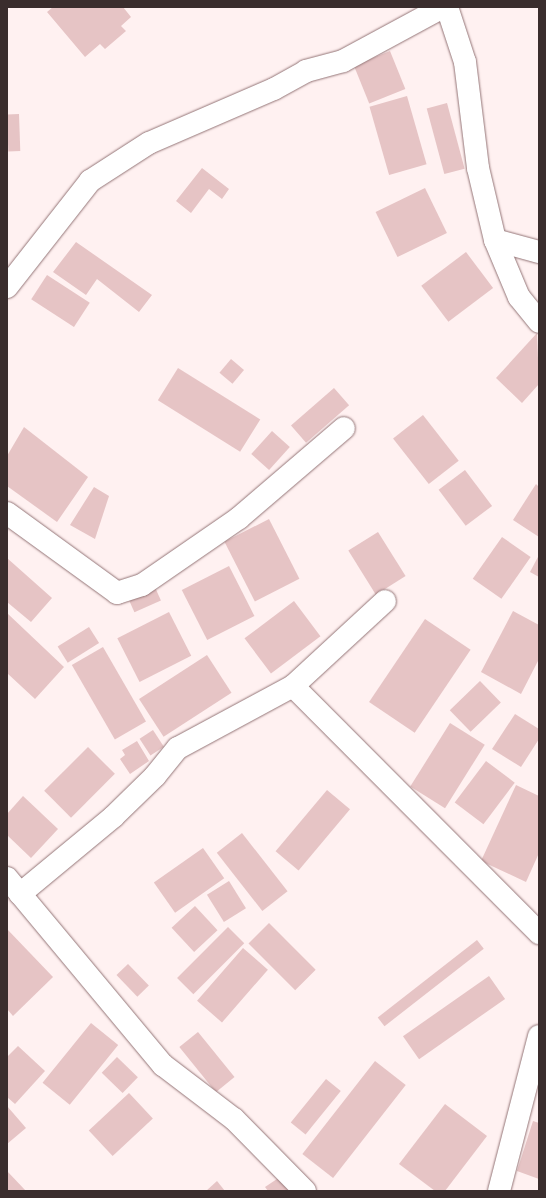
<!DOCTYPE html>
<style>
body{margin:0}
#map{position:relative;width:546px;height:1198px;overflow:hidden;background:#fff1f1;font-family:Quicksand,sans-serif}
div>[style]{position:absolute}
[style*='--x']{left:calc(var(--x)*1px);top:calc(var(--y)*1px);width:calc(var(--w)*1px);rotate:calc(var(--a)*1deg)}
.building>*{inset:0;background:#e6c4c5;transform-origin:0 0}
.roads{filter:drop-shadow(0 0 1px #947577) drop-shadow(0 0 1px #947577)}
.minor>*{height:22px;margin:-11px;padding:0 11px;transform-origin:11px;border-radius:11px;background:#fff}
span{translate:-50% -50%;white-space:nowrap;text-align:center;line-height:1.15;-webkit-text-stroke:4px #fff1f1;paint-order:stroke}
.frame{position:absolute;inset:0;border:8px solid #3a2d2d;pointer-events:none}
</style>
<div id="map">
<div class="building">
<div style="clip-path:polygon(53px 7px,123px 7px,131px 17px,121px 26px,126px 31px,105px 49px,100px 44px,85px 57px,47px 12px)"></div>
<div style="left:390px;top:51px;width:41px;height:39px;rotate:68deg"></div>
<div style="left:407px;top:96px;width:71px;height:39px;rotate:74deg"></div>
<div style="left:447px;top:103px;width:68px;height:21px;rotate:75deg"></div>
<div style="left:19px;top:114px;width:37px;height:12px;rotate:88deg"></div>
<div style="clip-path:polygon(202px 168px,229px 189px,222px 199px,209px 189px,191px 213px,176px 201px)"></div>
<div style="left:425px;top:188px;width:50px;height:55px;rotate:64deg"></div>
<div style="clip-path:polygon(76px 242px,152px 295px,139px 312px,97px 279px,86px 295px,53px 272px)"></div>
<div style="left:466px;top:252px;width:45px;height:56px;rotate:53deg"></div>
<div style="left:47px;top:275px;width:51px;height:29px;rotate:33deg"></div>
<div style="clip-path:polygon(537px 333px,539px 384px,522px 403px,496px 378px)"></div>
<div style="left:231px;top:359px;width:17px;height:18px;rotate:40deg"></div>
<div style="left:178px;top:368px;width:97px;height:38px;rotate:32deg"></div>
<div style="left:334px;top:388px;width:23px;height:57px;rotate:49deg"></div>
<div style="left:423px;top:415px;width:58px;height:38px;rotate:52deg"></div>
<div style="clip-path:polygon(24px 427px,88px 477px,57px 522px,7px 486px,7px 456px)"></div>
<div style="left:272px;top:431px;width:24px;height:31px;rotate:42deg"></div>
<div style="left:465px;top:470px;width:45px;height:33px;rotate:53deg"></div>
<div style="clip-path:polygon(536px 484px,539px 487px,539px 537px,513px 520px)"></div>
<div style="clip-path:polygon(94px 487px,109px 496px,95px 539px,70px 525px)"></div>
<div style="left:269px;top:519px;width:67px;height:50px;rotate:63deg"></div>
<div style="left:378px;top:532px;width:52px;height:35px;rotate:58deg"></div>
<div style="left:502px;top:537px;width:35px;height:51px;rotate:35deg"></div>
<div style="clip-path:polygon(539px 555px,539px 577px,530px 572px)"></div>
<div style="clip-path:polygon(7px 558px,52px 598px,31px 622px,7px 602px)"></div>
<div style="left:229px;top:566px;width:56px;height:53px;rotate:63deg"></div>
<div style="left:154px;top:585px;width:17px;height:29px;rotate:66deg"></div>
<div style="left:294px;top:601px;width:44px;height:62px;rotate:53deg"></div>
<div style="clip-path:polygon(513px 611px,539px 625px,539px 659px,521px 694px,481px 672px)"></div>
<div style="left:169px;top:612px;width:49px;height:58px;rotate:63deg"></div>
<div style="clip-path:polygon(7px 613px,64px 667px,35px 699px,7px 673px)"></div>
<div style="left:425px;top:619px;width:55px;height:100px;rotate:34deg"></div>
<div style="left:89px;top:627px;width:19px;height:37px;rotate:58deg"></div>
<div style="left:103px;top:647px;width:86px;height:36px;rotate:60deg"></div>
<div style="left:207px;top:655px;width:45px;height:81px;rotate:57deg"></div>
<div style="left:480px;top:681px;width:30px;height:42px;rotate:46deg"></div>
<div style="clip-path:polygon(515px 714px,539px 729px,539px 739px,521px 767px,492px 749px)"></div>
<div style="left:450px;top:723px;width:41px;height:75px;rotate:32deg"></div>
<div style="left:153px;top:730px;width:20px;height:16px;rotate:57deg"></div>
<div style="clip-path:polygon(137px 741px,149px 761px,130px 774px,120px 759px,125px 755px,122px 750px)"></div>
<div style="left:88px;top:747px;width:38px;height:62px;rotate:45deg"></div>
<div style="left:486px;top:761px;width:36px;height:52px;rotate:37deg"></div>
<div style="clip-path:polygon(516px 785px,539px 796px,539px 853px,526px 882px,481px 861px)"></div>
<div style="left:327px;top:790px;width:30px;height:80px;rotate:40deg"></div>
<div style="clip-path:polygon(23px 796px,58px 829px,31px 858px,7px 835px,7px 814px)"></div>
<div style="left:242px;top:833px;width:74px;height:32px;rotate:52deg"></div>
<div style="left:203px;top:848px;width:37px;height:60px;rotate:55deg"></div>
<div style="left:229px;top:881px;width:32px;height:26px;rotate:58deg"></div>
<div style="left:195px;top:906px;width:33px;height:32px;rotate:47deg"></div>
<div style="left:269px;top:923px;width:66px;height:29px;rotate:45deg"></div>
<div style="left:228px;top:927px;width:23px;height:72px;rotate:45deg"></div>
<div style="clip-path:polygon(7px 929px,53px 977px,13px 1016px,7px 1009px)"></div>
<div style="left:477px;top:940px;width:11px;height:126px;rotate:52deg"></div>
<div style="left:243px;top:948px;width:33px;height:70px;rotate:41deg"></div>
<div style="left:128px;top:964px;width:30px;height:16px;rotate:46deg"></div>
<div style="left:489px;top:976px;width:28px;height:105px;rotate:55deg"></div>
<div style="left:91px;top:1023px;width:35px;height:77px;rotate:39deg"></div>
<div style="left:198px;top:1032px;width:58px;height:24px;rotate:51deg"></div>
<div style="clip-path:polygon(18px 1046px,45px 1071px,15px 1104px,7px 1097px,7px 1057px)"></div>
<div style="left:117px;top:1057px;width:29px;height:22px;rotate:44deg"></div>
<div style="left:375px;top:1061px;width:39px;height:118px;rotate:38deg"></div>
<div style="left:326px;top:1079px;width:19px;height:56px;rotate:39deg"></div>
<div style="left:129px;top:1093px;width:35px;height:55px;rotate:47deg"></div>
<div style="clip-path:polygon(445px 1104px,487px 1136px,445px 1191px,435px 1191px,399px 1164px)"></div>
<div style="clip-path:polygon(7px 1106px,26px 1128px,7px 1144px)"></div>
<div style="clip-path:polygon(533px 1121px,539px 1123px,539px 1179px,517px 1171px)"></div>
<div style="clip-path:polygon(7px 1171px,26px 1191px,7px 1191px)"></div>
<div style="clip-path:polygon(283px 1175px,290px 1191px,268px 1191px,265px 1187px)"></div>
<div style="clip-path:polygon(217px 1181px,225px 1191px,206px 1191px)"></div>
</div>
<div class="roads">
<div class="minor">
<div style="--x:447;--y:7;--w:58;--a:71.9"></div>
<div style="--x:465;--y:62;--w:107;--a:83"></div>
<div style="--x:478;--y:168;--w:74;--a:76.7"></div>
<div style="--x:495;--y:240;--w:62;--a:67.2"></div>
<div style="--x:519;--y:297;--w:32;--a:51"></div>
<div style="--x:495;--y:240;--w:46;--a:15.3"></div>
<div style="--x:7;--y:287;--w:135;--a:-51.9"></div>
<div style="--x:90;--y:181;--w:70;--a:-32.8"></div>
<div style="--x:149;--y:143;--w:136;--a:-23.4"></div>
<div style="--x:274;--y:89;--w:37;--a:-29"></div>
<div style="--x:306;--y:71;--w:38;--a:-15"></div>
<div style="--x:343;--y:61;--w:114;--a:-28.4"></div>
<div style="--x:7;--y:513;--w:136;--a:36"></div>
<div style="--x:117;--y:593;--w:26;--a:-18"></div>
<div style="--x:142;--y:585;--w:118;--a:-34.6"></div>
<div style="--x:239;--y:518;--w:138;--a:-40.6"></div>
<div style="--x:293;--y:686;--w:349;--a:45.1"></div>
<div style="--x:7;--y:878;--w:244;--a:50.2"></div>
<div style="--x:163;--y:1065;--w:89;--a:37.3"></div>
<div style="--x:234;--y:1119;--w:101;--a:45.4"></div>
<div style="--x:20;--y:894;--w:121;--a:-39.6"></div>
<div style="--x:113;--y:817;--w:59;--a:-44.3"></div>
<div style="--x:155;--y:776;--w:36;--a:-51"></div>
<div style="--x:178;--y:748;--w:131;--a:-28.3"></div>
<div style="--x:293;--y:686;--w:125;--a:-42.7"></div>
<div style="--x:499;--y:1191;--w:160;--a:-75.5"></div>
</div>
</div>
<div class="frame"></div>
</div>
